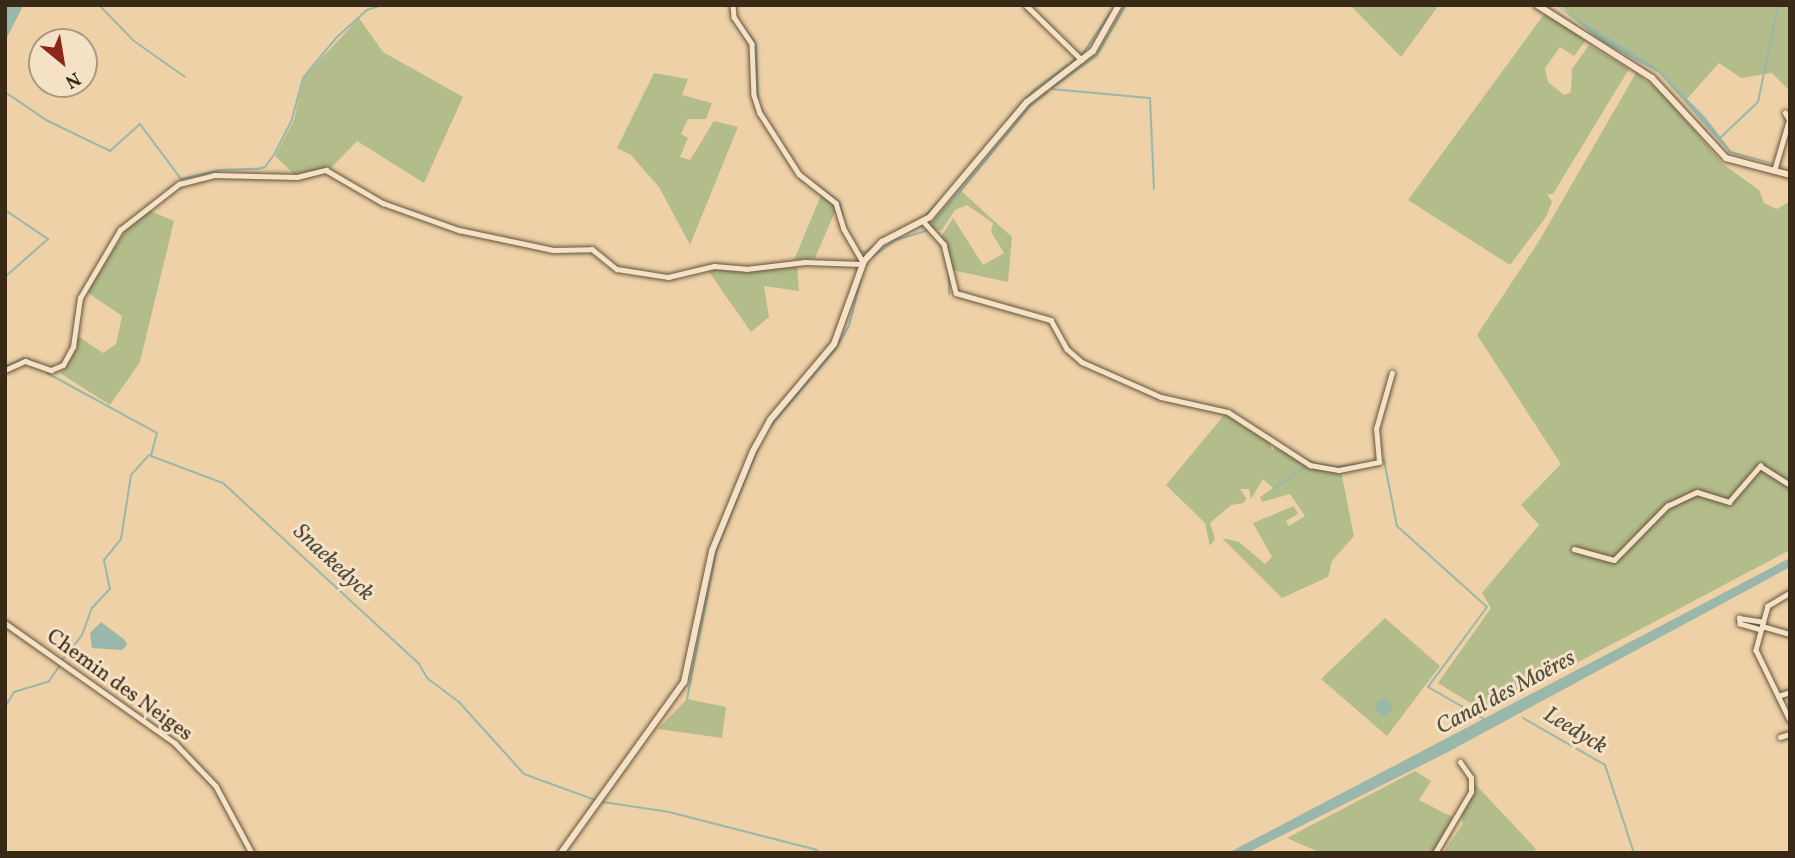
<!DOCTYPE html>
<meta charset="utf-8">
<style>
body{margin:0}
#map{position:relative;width:1795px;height:858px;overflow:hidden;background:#eed1a7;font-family:Vollkorn,serif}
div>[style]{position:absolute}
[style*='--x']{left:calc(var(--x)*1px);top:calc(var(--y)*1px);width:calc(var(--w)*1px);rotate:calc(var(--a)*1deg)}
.green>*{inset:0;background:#b3bd8c}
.water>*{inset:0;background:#99b7aa}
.round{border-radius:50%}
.stream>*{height:2px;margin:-1px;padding:0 1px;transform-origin:1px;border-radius:1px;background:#99b7aa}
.roads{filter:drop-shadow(0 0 2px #66543c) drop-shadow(0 0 2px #66543c)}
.street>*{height:4.5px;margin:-2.25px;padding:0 2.25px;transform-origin:2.25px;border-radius:2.25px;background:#f4e1c6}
.secondary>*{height:6px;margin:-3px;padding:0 3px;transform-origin:3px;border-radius:3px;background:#f4e1c6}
span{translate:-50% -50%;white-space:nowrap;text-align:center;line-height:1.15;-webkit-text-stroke:6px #f4e1c6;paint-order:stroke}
.street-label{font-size:21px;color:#392a18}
.water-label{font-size:23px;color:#514d3c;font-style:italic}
.frame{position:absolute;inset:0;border:7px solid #392a18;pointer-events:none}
.north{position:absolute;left:28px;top:28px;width:70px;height:70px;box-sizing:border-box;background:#f4e1c6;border:2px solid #a99880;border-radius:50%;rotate:150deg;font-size:19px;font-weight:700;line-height:28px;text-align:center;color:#392a18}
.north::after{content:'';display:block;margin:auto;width:24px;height:32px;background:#8f2418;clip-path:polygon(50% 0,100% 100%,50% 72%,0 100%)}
</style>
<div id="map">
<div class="green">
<div style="clip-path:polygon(1350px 5px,1439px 5px,1401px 57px)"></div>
<div style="clip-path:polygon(1559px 5px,1790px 5px,1790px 91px,1772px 73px,1741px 78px,1719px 63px,1686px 100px,1658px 69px,1600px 37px)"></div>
<div style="clip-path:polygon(1545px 13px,1586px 40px,1574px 56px,1560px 47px,1545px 68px,1548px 82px,1564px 95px,1571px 92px,1572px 69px,1589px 45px,1629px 69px,1553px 194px,1547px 194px,1552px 202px,1546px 217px,1510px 265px,1408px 200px)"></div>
<div style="clip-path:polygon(359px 18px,383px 52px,463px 97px,424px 183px,357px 141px,332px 167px,301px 174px,294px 174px,275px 156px,294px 120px,303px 78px)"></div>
<div style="clip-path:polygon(654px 73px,688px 79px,682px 95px,712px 103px,706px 119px,688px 119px,681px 134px,688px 138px,680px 157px,690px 160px,714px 121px,738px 127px,690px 245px,659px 187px,631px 155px,617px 148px)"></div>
<div style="clip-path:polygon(1636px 73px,1663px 94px,1723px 164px,1759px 190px,1764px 203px,1777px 209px,1790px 201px,1790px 550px,1499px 704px,1480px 709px,1438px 683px,1491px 608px,1482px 593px,1539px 525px,1521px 505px,1561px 464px,1477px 335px,1539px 241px)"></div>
<div style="clip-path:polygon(960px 190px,1012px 237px,1008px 282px,952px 270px,941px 237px,953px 218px,983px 265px,1004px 253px,991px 232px,993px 223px,967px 205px,955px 210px,942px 230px,933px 230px,930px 224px)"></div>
<div style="clip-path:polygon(822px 193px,837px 207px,815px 258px,794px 260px)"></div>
<div style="clip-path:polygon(148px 210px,174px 221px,140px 362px,110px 405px,60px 373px,72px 358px,78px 336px,103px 353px,116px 344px,122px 316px,87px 292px,128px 227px)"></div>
<div style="clip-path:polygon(797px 265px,799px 291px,764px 286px,769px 317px,751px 332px,707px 269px,748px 272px)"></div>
<div style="clip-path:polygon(1225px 414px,1270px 443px,1272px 451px,1274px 448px,1341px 471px,1354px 536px,1332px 561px,1328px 577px,1282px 598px,1222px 538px,1239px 542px,1265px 564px,1272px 557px,1253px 523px,1294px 506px,1298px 514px,1286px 521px,1289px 526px,1305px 516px,1290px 494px,1262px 502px,1260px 497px,1273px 488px,1263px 479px,1251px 499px,1249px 489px,1240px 489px,1246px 498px,1244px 503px,1231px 505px,1210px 523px,1215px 539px,1210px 546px,1205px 523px,1166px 485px)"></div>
<div style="clip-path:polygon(1385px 618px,1440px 666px,1387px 736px,1321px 679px)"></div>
<div style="clip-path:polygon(687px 699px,726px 707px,722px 738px,658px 729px)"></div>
<div style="clip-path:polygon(1415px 771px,1431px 781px,1419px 800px,1454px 818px,1433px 853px,1321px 853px,1287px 838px)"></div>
<div style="clip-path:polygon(1475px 784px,1536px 849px,1533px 853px,1443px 853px,1463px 824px,1461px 815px)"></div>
</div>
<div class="water">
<div style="clip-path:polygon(5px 5px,23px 6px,5px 41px)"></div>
<div style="clip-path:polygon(1556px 5px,1658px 69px,1706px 118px,1731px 151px,1790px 168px,1730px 153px,1659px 73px,1603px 42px)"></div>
<div style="clip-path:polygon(1790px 558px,1790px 567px,1446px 753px,1247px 853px,1228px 853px)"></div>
<div style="clip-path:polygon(101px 622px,125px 640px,127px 645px,122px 650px,92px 648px,90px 633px)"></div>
<div class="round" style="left:1376px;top:699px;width:16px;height:16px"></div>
</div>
<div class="stream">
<div style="--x:99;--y:5;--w:50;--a:45.8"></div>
<div style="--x:134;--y:41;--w:62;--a:35.2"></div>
<div style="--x:742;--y:26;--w:23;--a:52"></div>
<div style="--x:756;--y:44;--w:55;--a:87.9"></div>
<div style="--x:1082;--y:55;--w:50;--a:-56.3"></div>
<div style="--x:1052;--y:88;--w:56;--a:-36.3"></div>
<div style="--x:1097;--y:55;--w:58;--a:-59.9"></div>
<div style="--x:1051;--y:89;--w:99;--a:5.2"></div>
<div style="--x:1150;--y:98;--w:91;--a:87.5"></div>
<div style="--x:5;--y:92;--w:50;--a:34.3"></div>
<div style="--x:46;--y:120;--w:71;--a:25.8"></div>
<div style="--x:110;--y:151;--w:40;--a:-42"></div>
<div style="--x:140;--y:124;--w:69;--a:53.3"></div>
<div style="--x:181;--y:179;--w:40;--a:-13"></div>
<div style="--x:220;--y:170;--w:38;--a:-2"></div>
<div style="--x:258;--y:169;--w:7;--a:-16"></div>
<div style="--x:265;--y:167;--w:17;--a:-54"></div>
<div style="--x:275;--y:153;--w:38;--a:-63"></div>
<div style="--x:292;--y:119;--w:42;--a:-75"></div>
<div style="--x:303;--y:78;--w:53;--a:-50.3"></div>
<div style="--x:337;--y:37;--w:40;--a:-42"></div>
<div style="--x:367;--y:10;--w:16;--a:-18"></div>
<div style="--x:759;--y:105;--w:12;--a:66"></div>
<div style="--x:1007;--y:121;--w:41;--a:-48.9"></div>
<div style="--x:1034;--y:90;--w:52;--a:-36.4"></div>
<div style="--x:1720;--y:138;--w:52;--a:-43.5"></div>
<div style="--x:1758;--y:102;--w:99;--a:-78.3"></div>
<div style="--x:815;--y:184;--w:31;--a:37"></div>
<div style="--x:840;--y:203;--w:15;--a:79"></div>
<div style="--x:5;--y:210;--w:52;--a:34"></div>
<div style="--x:48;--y:239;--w:57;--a:138.5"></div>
<div style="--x:925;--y:216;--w:18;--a:-45"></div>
<div style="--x:931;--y:227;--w:156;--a:-50.7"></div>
<div style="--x:1030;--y:106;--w:23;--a:-38"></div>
<div style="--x:859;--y:251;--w:6;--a:9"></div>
<div style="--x:865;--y:252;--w:43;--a:-32.6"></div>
<div style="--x:873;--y:256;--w:28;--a:-35"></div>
<div style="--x:896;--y:240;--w:34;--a:-17"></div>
<div style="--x:949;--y:271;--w:23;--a:90"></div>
<div style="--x:5;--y:367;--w:21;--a:-25"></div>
<div style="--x:24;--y:358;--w:17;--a:21"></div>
<div style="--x:47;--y:373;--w:125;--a:28.6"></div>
<div style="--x:157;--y:433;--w:24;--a:105"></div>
<div style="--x:151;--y:456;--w:77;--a:20.6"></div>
<div style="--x:223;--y:483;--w:267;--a:42.7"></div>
<div style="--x:419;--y:664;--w:16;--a:60"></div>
<div style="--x:427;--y:678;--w:40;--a:37"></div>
<div style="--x:459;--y:702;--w:97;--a:47.9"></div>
<div style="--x:524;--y:774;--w:76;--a:20.1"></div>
<div style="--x:768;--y:429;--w:104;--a:-49.7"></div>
<div style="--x:835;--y:350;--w:28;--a:-60"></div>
<div style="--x:849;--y:326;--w:49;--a:-75.7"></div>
<div style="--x:1384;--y:460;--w:67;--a:78.9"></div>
<div style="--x:1397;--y:526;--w:121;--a:42"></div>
<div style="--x:1487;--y:607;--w:99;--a:126.4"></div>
<div style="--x:1428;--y:687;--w:67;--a:29.6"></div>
<div style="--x:1311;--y:463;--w:25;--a:9"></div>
<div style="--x:1336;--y:467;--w:22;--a:-8"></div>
<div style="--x:1273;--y:489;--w:41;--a:-34.1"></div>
<div style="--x:62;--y:660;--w:32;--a:-51"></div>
<div style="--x:82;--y:635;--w:29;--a:-70"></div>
<div style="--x:92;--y:608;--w:26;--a:-47"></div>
<div style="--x:110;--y:589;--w:30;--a:-102"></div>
<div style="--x:104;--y:560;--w:27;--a:-51"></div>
<div style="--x:121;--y:539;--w:65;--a:-81.1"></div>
<div style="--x:131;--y:475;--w:27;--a:-48"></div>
<div style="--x:687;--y:699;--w:154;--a:-78.8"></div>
<div style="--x:717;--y:548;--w:110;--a:-67.6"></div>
<div style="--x:5;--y:707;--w:17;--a:-59"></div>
<div style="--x:14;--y:692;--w:37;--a:-17"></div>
<div style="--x:49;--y:681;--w:19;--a:-55"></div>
<div style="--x:1523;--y:718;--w:95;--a:29.8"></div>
<div style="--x:1605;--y:765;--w:93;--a:71.8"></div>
<div style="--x:603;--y:802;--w:67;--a:8.6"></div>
<div style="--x:669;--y:812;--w:153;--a:14.4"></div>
<div style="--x:823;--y:853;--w:1;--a:-90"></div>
</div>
<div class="roads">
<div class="street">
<div style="--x:733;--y:5;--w:12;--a:85"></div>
<div style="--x:734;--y:17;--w:32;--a:56"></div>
<div style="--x:752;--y:44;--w:51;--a:87.8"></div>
<div style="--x:754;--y:95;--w:19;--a:72"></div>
<div style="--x:760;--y:113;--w:72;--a:57.4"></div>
<div style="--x:799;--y:174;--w:47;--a:38.1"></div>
<div style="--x:836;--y:203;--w:27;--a:73"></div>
<div style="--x:844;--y:229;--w:38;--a:60"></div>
<div style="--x:1026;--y:5;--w:78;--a:44.5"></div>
<div style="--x:1774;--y:171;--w:53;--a:-73.6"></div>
<div style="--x:1789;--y:120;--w:8;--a:-120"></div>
<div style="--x:924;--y:222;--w:30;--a:48"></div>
<div style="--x:944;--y:244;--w:50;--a:76.2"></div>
<div style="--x:956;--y:293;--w:99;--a:15.9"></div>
<div style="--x:1051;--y:320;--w:33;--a:61"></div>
<div style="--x:1067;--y:349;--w:20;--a:41"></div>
<div style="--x:1082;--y:362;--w:86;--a:23.9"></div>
<div style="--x:1161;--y:397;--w:69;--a:12.6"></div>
<div style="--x:1228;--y:412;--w:98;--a:32.9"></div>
<div style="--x:1310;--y:465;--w:29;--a:10"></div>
<div style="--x:1339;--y:470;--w:41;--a:-11.3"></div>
<div style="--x:1379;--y:462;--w:33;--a:-95"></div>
<div style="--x:1376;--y:429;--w:58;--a:-74.1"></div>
<div style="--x:5;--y:370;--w:22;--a:-24"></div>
<div style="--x:25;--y:361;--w:28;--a:19"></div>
<div style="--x:51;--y:370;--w:13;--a:-23"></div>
<div style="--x:63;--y:365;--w:21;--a:-61"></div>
<div style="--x:73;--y:347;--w:49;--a:-81.9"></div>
<div style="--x:80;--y:298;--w:79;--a:-59.5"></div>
<div style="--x:120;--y:230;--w:75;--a:-37.9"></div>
<div style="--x:179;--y:184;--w:36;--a:-14"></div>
<div style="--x:214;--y:175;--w:83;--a:1.4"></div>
<div style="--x:297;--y:177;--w:30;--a:-14"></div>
<div style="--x:326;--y:170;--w:66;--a:30.1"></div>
<div style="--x:383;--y:203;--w:81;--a:19.6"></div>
<div style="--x:459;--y:230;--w:96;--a:12"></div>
<div style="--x:553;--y:250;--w:39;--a:-1"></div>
<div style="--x:592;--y:249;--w:32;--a:39"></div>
<div style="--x:617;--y:269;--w:52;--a:8.9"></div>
<div style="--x:668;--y:277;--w:47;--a:-13.4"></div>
<div style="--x:714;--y:266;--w:32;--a:5"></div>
<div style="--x:746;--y:269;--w:59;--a:-6.8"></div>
<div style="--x:805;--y:262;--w:57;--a:2"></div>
<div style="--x:1574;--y:549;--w:41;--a:15.4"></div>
<div style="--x:1614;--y:560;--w:76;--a:-45.5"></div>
<div style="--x:1667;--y:506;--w:33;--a:-25"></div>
<div style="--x:1697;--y:492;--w:34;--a:17"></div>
<div style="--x:1729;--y:502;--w:48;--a:-49.3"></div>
<div style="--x:1760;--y:466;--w:36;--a:32"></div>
<div style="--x:1790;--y:593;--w:26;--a:149"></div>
<div style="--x:1768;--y:606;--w:46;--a:105.3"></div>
<div style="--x:1756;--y:650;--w:78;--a:64.1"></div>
<div style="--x:5;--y:623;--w:208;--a:35.2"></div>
<div style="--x:175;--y:743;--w:59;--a:46.4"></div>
<div style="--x:216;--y:786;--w:76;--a:61.8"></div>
<div style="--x:1762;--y:626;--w:29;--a:16"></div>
<div style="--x:1761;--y:630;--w:22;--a:-164"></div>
<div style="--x:1740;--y:624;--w:6;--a:-99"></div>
<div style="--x:1739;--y:618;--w:24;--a:9"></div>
<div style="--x:1778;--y:696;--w:13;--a:-18"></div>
<div style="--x:1780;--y:737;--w:10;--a:-17"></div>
<div style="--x:1435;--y:853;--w:71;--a:-59.5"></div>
<div style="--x:1471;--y:792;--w:14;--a:-90"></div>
<div style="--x:1471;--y:778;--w:19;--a:-125"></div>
</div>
<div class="secondary">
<div style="--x:1537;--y:5;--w:136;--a:32.4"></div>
<div style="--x:1652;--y:78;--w:109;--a:47.2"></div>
<div style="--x:1726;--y:158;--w:66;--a:14.9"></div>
<div style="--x:561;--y:853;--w:211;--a:-54.3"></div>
<div style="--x:684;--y:682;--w:134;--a:-77.9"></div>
<div style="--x:712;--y:551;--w:108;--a:-67.7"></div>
<div style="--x:753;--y:451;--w:35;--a:-61"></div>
<div style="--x:770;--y:420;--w:99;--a:-49.9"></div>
<div style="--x:834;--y:344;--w:88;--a:-70.1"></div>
<div style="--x:864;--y:261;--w:26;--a:-47"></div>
<div style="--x:882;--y:242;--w:54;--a:-27.5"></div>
<div style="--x:930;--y:217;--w:150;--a:-49.9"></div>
<div style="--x:1027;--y:102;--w:83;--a:-37.7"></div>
<div style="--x:1093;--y:51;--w:53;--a:-60.5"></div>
</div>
</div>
<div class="street-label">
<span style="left:119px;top:686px;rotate:36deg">Chemin des Neiges</span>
</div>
<div class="water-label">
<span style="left:333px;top:563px;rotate:43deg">Snaekedyck</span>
<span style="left:1506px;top:693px;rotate:-28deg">Canal des Moëres</span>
<span style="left:1575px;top:731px;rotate:31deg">Leedyck</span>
</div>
<div class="frame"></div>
<div class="north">N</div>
</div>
